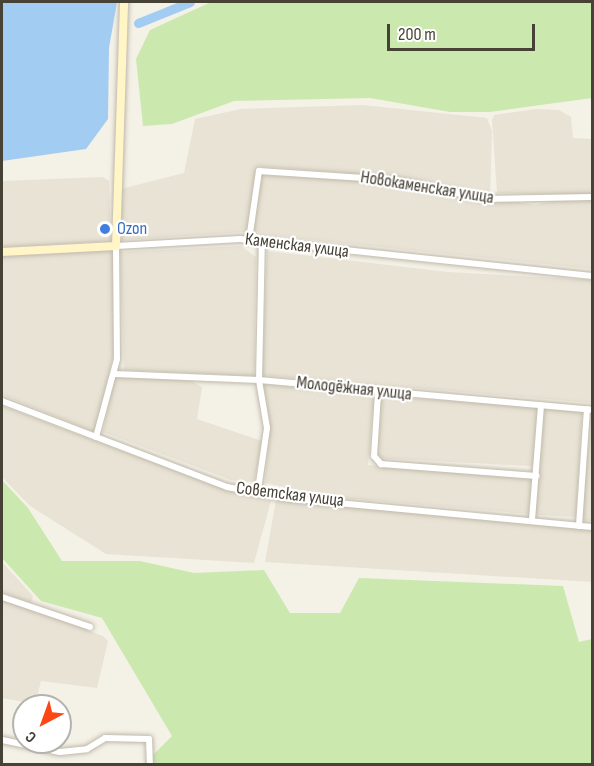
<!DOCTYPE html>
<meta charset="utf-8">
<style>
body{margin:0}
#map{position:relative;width:594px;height:766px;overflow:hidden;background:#f4f1e7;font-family:"Sofia Sans Condensed",sans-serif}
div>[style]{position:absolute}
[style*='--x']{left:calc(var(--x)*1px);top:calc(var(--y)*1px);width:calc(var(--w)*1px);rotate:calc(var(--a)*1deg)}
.residential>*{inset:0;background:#e8e3d5;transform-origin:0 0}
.green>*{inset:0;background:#cbe9af}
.water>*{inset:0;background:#a3ccf2}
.river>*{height:9px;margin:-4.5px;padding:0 4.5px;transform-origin:4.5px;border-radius:4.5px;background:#a3ccf2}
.roads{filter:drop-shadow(0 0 2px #c0b9aa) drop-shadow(0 0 2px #c0b9aa)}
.street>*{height:6px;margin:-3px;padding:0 3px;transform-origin:3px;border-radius:3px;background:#fff}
.secondary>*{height:8px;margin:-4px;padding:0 4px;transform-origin:4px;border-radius:4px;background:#fff5c6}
.dots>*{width:16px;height:16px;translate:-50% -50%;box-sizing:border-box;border:3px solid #fff;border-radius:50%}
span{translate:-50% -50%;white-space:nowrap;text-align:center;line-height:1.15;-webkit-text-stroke:4.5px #fff;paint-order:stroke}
.street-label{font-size:18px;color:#474236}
.shop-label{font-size:18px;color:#366cbe}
.left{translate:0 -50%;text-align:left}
.frame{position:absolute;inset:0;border:3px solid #474236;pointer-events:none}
.north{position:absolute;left:12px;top:694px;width:60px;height:60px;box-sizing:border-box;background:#fff;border:2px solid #b5b3af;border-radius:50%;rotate:221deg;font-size:16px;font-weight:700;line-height:24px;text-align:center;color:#474236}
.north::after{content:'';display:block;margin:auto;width:21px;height:27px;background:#fe4615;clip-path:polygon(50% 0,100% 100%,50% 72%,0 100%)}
.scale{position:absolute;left:387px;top:24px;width:148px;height:27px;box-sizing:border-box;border:3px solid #474236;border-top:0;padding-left:8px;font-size:18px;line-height:21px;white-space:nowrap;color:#474236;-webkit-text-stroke:4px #fff;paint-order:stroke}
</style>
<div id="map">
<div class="residential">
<div style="clip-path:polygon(363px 105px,487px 118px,492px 131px,490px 196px,394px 177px,259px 166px,246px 232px,122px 240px,121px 189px,184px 173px,195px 119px,241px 109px)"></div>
<div style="clip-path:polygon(537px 109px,559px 110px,571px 117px,573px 138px,592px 139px,592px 195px,497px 193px,492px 120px,494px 115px)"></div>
<div style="clip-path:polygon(261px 175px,394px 183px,535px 205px,567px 198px,592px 200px,592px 269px,253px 234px)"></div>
<div style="clip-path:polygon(103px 177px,109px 181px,111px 241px,2px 247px,2px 181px)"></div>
<div style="clip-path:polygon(241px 246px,256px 257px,254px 376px,124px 370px,120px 252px)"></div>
<div style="clip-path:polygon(113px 251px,114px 352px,95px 432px,2px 395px,2px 255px)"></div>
<div style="clip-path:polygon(267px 251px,449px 272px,592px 280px,592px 403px,262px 375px)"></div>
<div style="clip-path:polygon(115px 376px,191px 381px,202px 387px,197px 419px,262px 441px,254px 482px,231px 480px,103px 432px)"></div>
<div style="clip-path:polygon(262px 384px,374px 396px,368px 465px,532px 477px,529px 514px,331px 497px,265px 483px,270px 426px)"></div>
<div style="left:379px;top:397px;width:159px;height:61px;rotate:3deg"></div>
<div style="clip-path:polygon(2px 406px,226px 490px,271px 501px,254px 563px,106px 554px,30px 506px,2px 477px)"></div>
<div style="left:541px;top:407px;width:41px;height:108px;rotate:3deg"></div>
<div style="clip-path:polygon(589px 411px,592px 411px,592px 521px,580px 520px)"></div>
<div style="clip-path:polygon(276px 500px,592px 529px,592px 582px,265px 562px)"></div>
<div style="clip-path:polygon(2px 562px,33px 596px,31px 603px,2px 592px)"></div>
<div style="clip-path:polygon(2px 599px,103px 636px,108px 641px,97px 688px,41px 681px,35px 704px,2px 698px)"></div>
</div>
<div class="green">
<div style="clip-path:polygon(211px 2px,592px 2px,592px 98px,490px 112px,450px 112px,370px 98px,234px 101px,172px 124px,143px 126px,136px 59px,150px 30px)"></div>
<div style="clip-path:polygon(2px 480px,28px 508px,62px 561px,140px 561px,194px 573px,264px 570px,290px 613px,340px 613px,359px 578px,563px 586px,579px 642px,592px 639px,592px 764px,144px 764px,172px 736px,102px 618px,41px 601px,2px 558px)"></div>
</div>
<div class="water">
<div style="clip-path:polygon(2px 2px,117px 2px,109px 48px,108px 119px,86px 149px,2px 161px)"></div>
</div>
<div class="river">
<div style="--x:138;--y:23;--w:56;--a:-22"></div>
</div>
<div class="roads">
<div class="street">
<div style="--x:249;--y:240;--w:70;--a:-81.8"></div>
<div style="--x:259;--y:171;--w:135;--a:3.8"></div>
<div style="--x:394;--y:180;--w:94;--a:11.7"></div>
<div style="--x:486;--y:199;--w:106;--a:-1.1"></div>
<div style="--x:115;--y:374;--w:144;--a:2.4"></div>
<div style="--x:259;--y:380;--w:334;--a:5.1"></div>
<div style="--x:378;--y:393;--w:63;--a:93.6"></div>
<div style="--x:374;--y:456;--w:11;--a:49"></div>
<div style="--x:381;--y:464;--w:156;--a:4.4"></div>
<div style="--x:2;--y:401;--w:241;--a:20.9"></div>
<div style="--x:227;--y:487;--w:59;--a:10.7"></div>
<div style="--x:285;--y:498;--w:308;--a:5.4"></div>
<div style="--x:96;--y:437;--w:81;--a:-74.9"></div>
<div style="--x:117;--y:359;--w:113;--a:-90.5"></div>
<div style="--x:116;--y:246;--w:124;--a:-3.2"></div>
<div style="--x:240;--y:239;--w:354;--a:6"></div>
<div style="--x:258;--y:490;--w:63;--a:-81.7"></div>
<div style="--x:267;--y:428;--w:49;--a:-99.5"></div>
<div style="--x:259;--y:380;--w:138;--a:-88.8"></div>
<div style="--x:532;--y:520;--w:115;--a:-85.5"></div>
<div style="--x:579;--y:526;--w:117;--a:-86.1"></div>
<div style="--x:2;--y:597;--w:93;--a:18.8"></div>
<div style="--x:2;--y:740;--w:59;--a:11.7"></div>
<div style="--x:60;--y:752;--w:27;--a:-6"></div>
<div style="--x:87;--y:749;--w:21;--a:-31"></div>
<div style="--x:105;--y:738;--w:44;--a:1.3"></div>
<div style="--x:149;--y:739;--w:25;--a:88"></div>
</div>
<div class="secondary">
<div style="--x:2;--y:252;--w:114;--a:-3"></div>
<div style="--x:116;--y:246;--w:244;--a:-88.1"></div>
</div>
</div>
<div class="dots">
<div style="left:105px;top:229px;background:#3f7fe0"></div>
</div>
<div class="street-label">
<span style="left:427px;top:188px;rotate:9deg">Новокаменская улица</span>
<span style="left:297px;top:246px;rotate:7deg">Каменская улица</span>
<span style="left:354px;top:389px;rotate:6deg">Молодёжная улица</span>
<span style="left:290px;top:495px;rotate:7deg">Советская улица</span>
</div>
<div class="shop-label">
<span class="left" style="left:117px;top:229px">Ozon</span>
</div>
<div class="frame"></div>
<div class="north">С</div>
<div class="scale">200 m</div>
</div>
